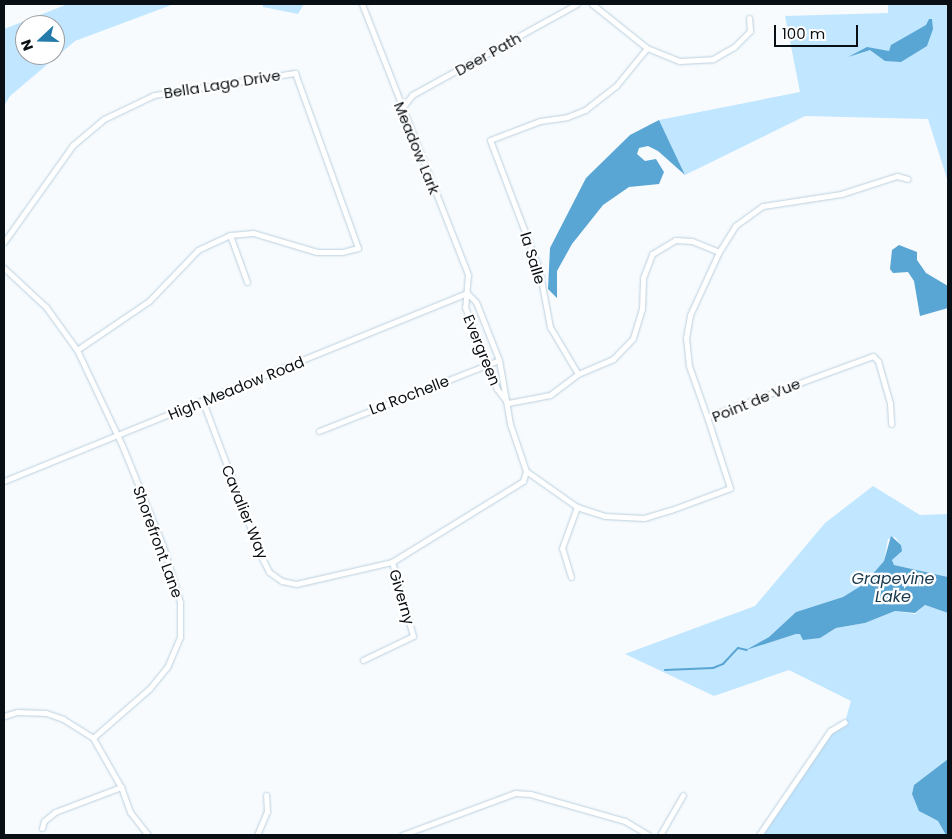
<!DOCTYPE html>
<style>
body{margin:0}
#map{position:relative;width:952px;height:839px;overflow:hidden;background:#f7fbfe;font-family:Poppins,sans-serif}
div>[style]{position:absolute}
[style*='--x']{left:calc(var(--x)*1px);top:calc(var(--y)*1px);width:calc(var(--w)*1px);rotate:calc(var(--a)*1deg)}
.green>*{inset:0;background:#c1e6ff}
.water>*{inset:0;background:#59a5d4}
.stream>*{height:2px;margin:-1px;padding:0 1px;transform-origin:1px;border-radius:1px;background:#59a5d4}
.roads{filter:drop-shadow(0 0 1px #bbd0de) drop-shadow(0 0 1px #bbd0de)}
.minor>*{height:5px;margin:-2.5px;padding:0 2.5px;transform-origin:2.5px;border-radius:2.5px;background:#fff}
span{translate:-50% -50%;white-space:nowrap;text-align:center;line-height:1.15;-webkit-text-stroke:4.5px #fff;paint-order:stroke}
.street-label{font-size:15px;color:#091015}
.water-label{font-size:16px;color:#193a4f;font-style:italic}
.frame{position:absolute;inset:0;border:5px solid #091015;pointer-events:none}
.north{position:absolute;left:15px;top:15px;width:50px;height:50px;box-sizing:border-box;background:#fff;border:1px solid #9d9fa1;border-radius:50%;rotate:249deg;font-size:14px;font-weight:700;line-height:20px;text-align:center;color:#091015}
.north::after{content:'';display:block;margin:auto;width:18px;height:22px;background:#247baa;clip-path:polygon(50% 0,100% 100%,50% 72%,0 100%)}
.scale{position:absolute;left:774px;top:25px;width:84px;height:22px;box-sizing:border-box;border:2px solid #091015;border-top:0;padding-left:6px;font-size:15px;line-height:18px;white-space:nowrap;color:#091015;-webkit-text-stroke:4px #fff;paint-order:stroke}
</style>
<div id="map">
<div class="green">
<div style="clip-path:polygon(evenodd,68px 4px,174px 4px,75px 41px,10px 96px,4px 106px,4px 29px,68px 4px,25px 25px,55px 25px,55px 55px,25px 55px,25px 25px)"></div>
<div style="clip-path:polygon(263px 4px,304px 4px,298px 14px,263px 7px)"></div>
<div style="clip-path:polygon(888px 4px,948px 4px,948px 182px,928px 119px,805px 116px,685px 175px,659px 120px,800px 92px,785px 16px,888px 13px)"></div>
<div style="clip-path:polygon(873px 486px,920px 515px,948px 514px,948px 577px,894px 565px,892px 560px,901px 545px,895px 537px,888px 539px,884px 561px,864px 584px,843px 597px,796px 612px,769px 637px,749px 649px,796px 634px,828px 633px,836px 628px,865px 623px,895px 611px,915px 614px,925px 605px,948px 613px,948px 759px,914px 785px,912px 794px,926px 815px,938px 821px,946px 835px,759px 835px,830px 731px,845px 722px,851px 701px,789px 670px,714px 696px,625px 654px,755px 606px,825px 523px)"></div>
</div>
<div class="water">
<div style="clip-path:polygon(929px 19px,932px 19px,933px 29px,927px 46px,901px 62px,885px 61px,870px 50px,848px 57px,867px 47px,889px 51px,891px 45px,926px 25px)"></div>
<div style="clip-path:polygon(659px 120px,685px 175px,658px 151px,648px 146px,639px 148px,637px 154px,645px 161px,656px 159px,664px 172px,659px 184px,629px 187px,603px 205px,572px 244px,557px 271px,557px 298px,548px 289px,550px 248px,586px 178px,630px 135px)"></div>
<div style="clip-path:polygon(899px 245px,917px 252px,917px 260px,926px 273px,948px 286px,948px 308px,920px 316px,914px 281px,908px 272px,893px 273px,890px 269px,892px 250px)"></div>
<div style="clip-path:polygon(891px 536px,901px 545px,902px 551px,892px 560px,894px 565px,948px 577px,948px 613px,925px 605px,915px 613px,895px 611px,865px 623px,836px 628px,820px 638px,803px 640px,800px 634px,796px 634px,746px 650px,769px 637px,796px 612px,843px 597px,864px 584px,884px 561px)"></div>
<div style="clip-path:polygon(948px 759px,948px 835px,946px 835px,938px 821px,919px 811px,912px 794px,914px 785px)"></div>
</div>
<div class="stream">
<div style="--x:665;--y:670;--w:48;--a:-2.4"></div>
<div style="--x:713;--y:668;--w:11;--a:-22"></div>
<div style="--x:723;--y:664;--w:22;--a:-47"></div>
<div style="--x:738;--y:648;--w:9;--a:13"></div>
</div>
<div class="roads">
<div class="minor">
<div style="--x:362;--y:4;--w:291;--a:68.6"></div>
<div style="--x:468;--y:275;--w:32;--a:95"></div>
<div style="--x:465;--y:307;--w:88;--a:68.7"></div>
<div style="--x:497;--y:389;--w:18;--a:52"></div>
<div style="--x:592;--y:4;--w:70;--a:38.7"></div>
<div style="--x:647;--y:48;--w:35;--a:22"></div>
<div style="--x:679;--y:61;--w:34;--a:-3"></div>
<div style="--x:713;--y:59;--w:24;--a:-30"></div>
<div style="--x:734;--y:47;--w:23;--a:-45"></div>
<div style="--x:750;--y:31;--w:13;--a:-94"></div>
<div style="--x:402;--y:108;--w:16;--a:-52"></div>
<div style="--x:412;--y:95;--w:188;--a:-28.9"></div>
<div style="--x:230;--y:235;--w:50;--a:70.1"></div>
<div style="--x:4;--y:242;--w:119;--a:-54.6"></div>
<div style="--x:73;--y:145;--w:40;--a:-40"></div>
<div style="--x:104;--y:119;--w:55;--a:-25.6"></div>
<div style="--x:154;--y:95;--w:143;--a:-8.9"></div>
<div style="--x:295;--y:73;--w:186;--a:70.2"></div>
<div style="--x:358;--y:248;--w:16;--a:166"></div>
<div style="--x:342;--y:252;--w:25;--a:180"></div>
<div style="--x:317;--y:252;--w:67;--a:-163.5"></div>
<div style="--x:253;--y:233;--w:23;--a:175"></div>
<div style="--x:230;--y:235;--w:35;--a:155"></div>
<div style="--x:198;--y:250;--w:71;--a:133.9"></div>
<div style="--x:149;--y:301;--w:87;--a:145.8"></div>
<div style="--x:4;--y:268;--w:57;--a:42.9"></div>
<div style="--x:46;--y:307;--w:53;--a:54.2"></div>
<div style="--x:77;--y:350;--w:105;--a:64.7"></div>
<div style="--x:122;--y:445;--w:109;--a:67.9"></div>
<div style="--x:163;--y:546;--w:59;--a:73.1"></div>
<div style="--x:180;--y:602;--w:35;--a:90"></div>
<div style="--x:180;--y:637;--w:33;--a:113"></div>
<div style="--x:167;--y:667;--w:28;--a:129"></div>
<div style="--x:149;--y:689;--w:74;--a:138.8"></div>
<div style="--x:467;--y:293;--w:13;--a:45"></div>
<div style="--x:476;--y:302;--w:62;--a:68.4"></div>
<div style="--x:499;--y:360;--w:65;--a:80.2"></div>
<div style="--x:510;--y:424;--w:50;--a:71.2"></div>
<div style="--x:578;--y:374;--w:55;--a:-120.8"></div>
<div style="--x:550;--y:327;--w:59;--a:-100.7"></div>
<div style="--x:539;--y:269;--w:138;--a:-110.8"></div>
<div style="--x:490;--y:140;--w:53;--a:-20.8"></div>
<div style="--x:540;--y:121;--w:27;--a:-8"></div>
<div style="--x:567;--y:117;--w:19;--a:-21"></div>
<div style="--x:585;--y:110;--w:39;--a:-38"></div>
<div style="--x:616;--y:86;--w:49;--a:-50.8"></div>
<div style="--x:203;--y:402;--w:162;--a:69.4"></div>
<div style="--x:260;--y:554;--w:20;--a:63"></div>
<div style="--x:269;--y:572;--w:16;--a:35"></div>
<div style="--x:282;--y:581;--w:14;--a:12"></div>
<div style="--x:296;--y:584;--w:98;--a:-12.9"></div>
<div style="--x:392;--y:562;--w:154;--a:-31.7"></div>
<div style="--x:523;--y:481;--w:10;--a:-73"></div>
<div style="--x:508;--y:403;--w:43;--a:-10.8"></div>
<div style="--x:550;--y:395;--w:35;--a:-37"></div>
<div style="--x:578;--y:374;--w:38;--a:-23"></div>
<div style="--x:613;--y:359;--w:29;--a:-46"></div>
<div style="--x:633;--y:338;--w:30;--a:-73"></div>
<div style="--x:642;--y:309;--w:31;--a:-88"></div>
<div style="--x:643;--y:278;--w:26;--a:-69"></div>
<div style="--x:652;--y:254;--w:27;--a:-31"></div>
<div style="--x:675;--y:240;--w:17;--a:3"></div>
<div style="--x:692;--y:241;--w:29;--a:22"></div>
<div style="--x:707;--y:417;--w:54;--a:-109.4"></div>
<div style="--x:689;--y:366;--w:28;--a:-96"></div>
<div style="--x:686;--y:338;--w:23;--a:-80"></div>
<div style="--x:690;--y:315;--w:69;--a:-65.3"></div>
<div style="--x:719;--y:252;--w:31;--a:-58"></div>
<div style="--x:735;--y:226;--w:34;--a:-36"></div>
<div style="--x:763;--y:206;--w:79;--a:-8.7"></div>
<div style="--x:841;--y:194;--w:59;--a:-17.8"></div>
<div style="--x:897;--y:176;--w:11;--a:15"></div>
<div style="--x:319;--y:431;--w:193;--a:-21.5"></div>
<div style="--x:526;--y:471;--w:62;--a:35.2"></div>
<div style="--x:577;--y:507;--w:29;--a:18"></div>
<div style="--x:605;--y:516;--w:39;--a:3"></div>
<div style="--x:644;--y:518;--w:28;--a:-17"></div>
<div style="--x:671;--y:510;--w:63;--a:-20.4"></div>
<div style="--x:730;--y:488;--w:75;--a:-107.9"></div>
<div style="--x:707;--y:417;--w:177;--a:-20.2"></div>
<div style="--x:873;--y:356;--w:7;--a:45"></div>
<div style="--x:878;--y:361;--w:44;--a:74.1"></div>
<div style="--x:890;--y:403;--w:21;--a:87"></div>
<div style="--x:4;--y:481;--w:500;--a:-22.1"></div>
<div style="--x:571;--y:577;--w:30;--a:-107"></div>
<div style="--x:562;--y:548;--w:44;--a:-69.9"></div>
<div style="--x:363;--y:660;--w:55;--a:-25.6"></div>
<div style="--x:413;--y:636;--w:77;--a:-105.8"></div>
<div style="--x:4;--y:716;--w:14;--a:-17"></div>
<div style="--x:17;--y:712;--w:29;--a:2"></div>
<div style="--x:46;--y:713;--w:18;--a:19"></div>
<div style="--x:63;--y:719;--w:36;--a:32"></div>
<div style="--x:93;--y:738;--w:56;--a:60.3"></div>
<div style="--x:121;--y:787;--w:27;--a:70"></div>
<div style="--x:130;--y:812;--w:29;--a:52"></div>
<div style="--x:42;--y:828;--w:7;--a:-74"></div>
<div style="--x:44;--y:821;--w:14;--a:-39"></div>
<div style="--x:55;--y:812;--w:71;--a:-20.7"></div>
<div style="--x:257;--y:835;--w:25;--a:-67"></div>
<div style="--x:267;--y:812;--w:17;--a:-93"></div>
<div style="--x:402;--y:835;--w:121;--a:-20.4"></div>
<div style="--x:515;--y:793;--w:15;--a:4"></div>
<div style="--x:530;--y:794;--w:99;--a:15.9"></div>
<div style="--x:625;--y:821;--w:27;--a:31"></div>
<div style="--x:660;--y:835;--w:46;--a:-60.1"></div>
<div style="--x:759;--y:835;--w:126;--a:-55.7"></div>
<div style="--x:830;--y:731;--w:17;--a:-31"></div>
</div>
</div>
<div class="street-label">
<span style="left:488px;top:54px;rotate:-29deg">Deer Path</span>
<span style="left:222px;top:84px;rotate:-9deg">Bella Lago Drive</span>
<span style="left:417px;top:148px;rotate:68deg">Meadow Lark</span>
<span style="left:533px;top:258px;rotate:73deg">la Salle</span>
<span style="left:482px;top:350px;rotate:68deg">Evergreen</span>
<span style="left:236px;top:388px;rotate:-22deg">High Meadow Road</span>
<span style="left:409px;top:395px;rotate:-21deg">La Rochelle</span>
<span style="left:756px;top:400px;rotate:-22deg">Point de Vue</span>
<span style="left:245px;top:512px;rotate:68deg">Cavalier Way</span>
<span style="left:158px;top:542px;rotate:70deg">Shorefront Lane</span>
<span style="left:402px;top:597px;rotate:74deg">Giverny</span>
</div>
<div class="water-label">
<span style="left:893px;top:588px">Grapevine<br>Lake</span>
</div>
<div class="frame"></div>
<div class="north">N</div>
<div class="scale">100 m</div>
</div>
